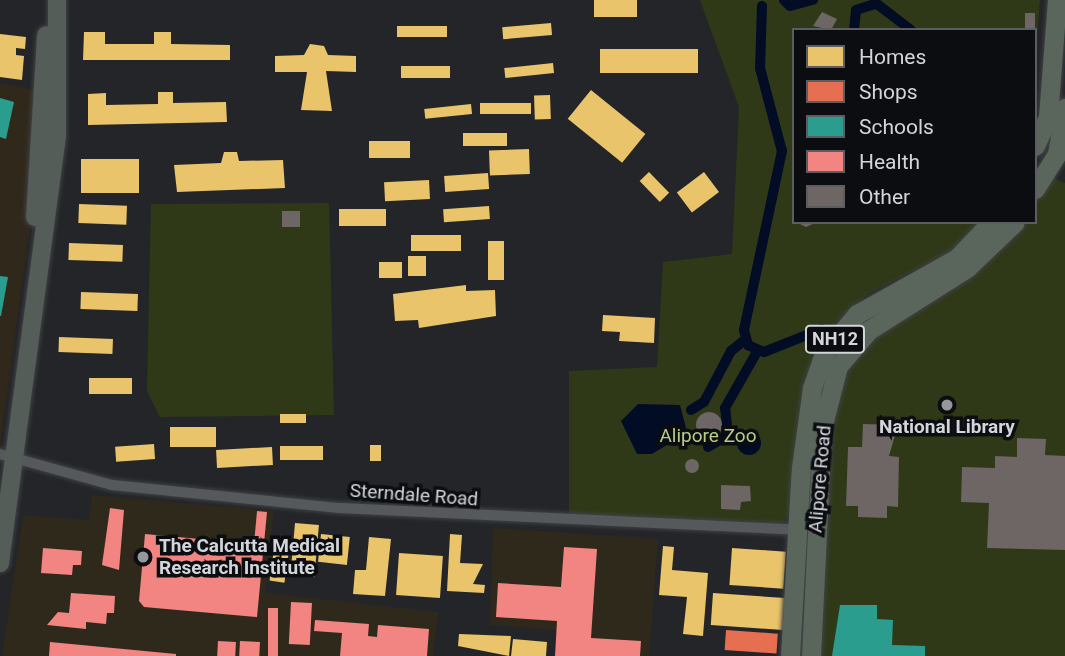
<!DOCTYPE html>
<style>
body{margin:0}
#map{position:relative;width:1065px;height:656px;overflow:hidden;background:#232528;font-family:Roboto,sans-serif}
div>[style]{position:absolute}
[style*='--x']{left:calc(var(--x)*1px);top:calc(var(--y)*1px);width:calc(var(--w)*1px);rotate:calc(var(--a)*1deg)}
.education>*{inset:0;background:#30291b}
.medical>*{inset:0;background:#2f291b}
.green>*{inset:0;background:#2f3918}
.water>*{inset:0;background:#030c25}
.round{border-radius:50%}
.homes>*{inset:0;background:#e9c46a;transform-origin:0 0}
.shops>*{inset:0;background:#e76f51;transform-origin:0 0}
.schools>*{inset:0;background:#2a9d8f}
.health>*{inset:0;background:#f28482;transform-origin:0 0}
.canal>*{height:10px;margin:-5px;padding:0 5px;transform-origin:5px;border-radius:5px;background:#030c25}
.building>*{inset:0;background:#6e6565;transform-origin:0 0}
.roads{filter:drop-shadow(0 0 2px #404245) drop-shadow(0 0 2px #404245)}
.street>*{height:10px;margin:-5px;padding:0 5px;transform-origin:5px;border-radius:5px;background:#56595c}
.primary>*{height:18px;margin:-9px;padding:0 9px;transform-origin:9px;border-radius:9px;background:#555d58}
.highway>*{height:19px;margin:-9.5px;padding:0 9.5px;transform-origin:9.5px;border-radius:9.5px;background:#5a665b}
.dots>*{width:19px;height:19px;translate:-50% -50%;box-sizing:border-box;border:4px solid #0c0d10;border-radius:50%}
span{translate:-50% -50%;white-space:nowrap;text-align:center;line-height:1.15;-webkit-text-stroke:7px #0c0d10;paint-order:stroke}
.shield-label span{padding:2px 5px;background:#0c0d10;border:2px solid;border-radius:5px;-webkit-text-stroke-width:0}
.shield-label{font-size:18px;color:#d2d5da;font-weight:700}
.poi-label{font-size:19px;color:#d2d5da;font-weight:700}
.left{translate:0 -50%;text-align:left}
.park-label{font-size:19px;color:#b6cc87}
.street-label{font-size:19px;color:#d2d5da}
.legend{position:absolute;left:792px;top:28px;width:245px;height:196px;box-sizing:border-box;background:#0c0d10;border:2px solid #5b5d61;margin:0;padding:9px 12px;list-style:none;font-size:21px;color:#d2d5da}
.legend li{display:flex;align-items:center;gap:14px;height:35px}
.legend b{width:35px;border:2px solid #5b5d61}
</style>
<div id="map">
<div class="education">
<div style="clip-path:polygon(0 83px,48px 93px,0 446px)"></div>
</div>
<div class="medical">
<div style="clip-path:polygon(92px 495px,274px 511px,265px 593px,438px 612px,433px 656px,2px 656px,23px 515px,89px 520px)"></div>
<div style="clip-path:polygon(493px 528px,658px 539px,649px 656px,555px 656px,556px 630px,490px 625px)"></div>
</div>
<div class="green">
<div style="clip-path:polygon(700px 0,1040px 0,1035px 61px,1035px 30px,794px 30px,794px 222px,984px 222px,956px 249px,868px 294px,837px 321px,811px 362px,794px 506px,783px 524px,569px 519px,569px 371px,657px 367px,663px 262px,732px 254px,739px 107px)"></div>
<div style="clip-path:polygon(1043px 173px,1065px 183px,1065px 656px,811px 656px,823px 432px,851px 350px,1009px 222px,1035px 222px,1035px 184px)"></div>
<div style="clip-path:polygon(329px 203px,334px 415px,160px 417px,147px 391px,151px 204px)"></div>
</div>
<div class="water">
<div style="clip-path:polygon(638px 404px,680px 405px,686px 428px,680px 437px,652px 454px,637px 454px,621px 421px)"></div>
<div class="round" style="left:737px;top:431px;width:24px;height:24px"></div>
</div>
<div class="homes">
<div style="left:594px;top:0;width:43px;height:17px"></div>
<div style="left:551px;top:23px;width:12px;height:49px;rotate:85deg"></div>
<div style="left:397px;top:26px;width:50px;height:11px"></div>
<div style="clip-path:polygon(84px 32px,105px 32px,105px 44px,154px 44px,154px 32px,171px 32px,171px 44px,230px 45px,230px 60px,83px 60px)"></div>
<div style="clip-path:polygon(0 34px,26px 37px,25px 49px,16px 48px,16px 55px,24px 56px,22px 80px,0 77px)"></div>
<div style="clip-path:polygon(310px 44px,324px 46px,328px 55px,356px 56px,356px 72px,326px 71px,332px 111px,301px 110px,307px 72px,275px 72px,275px 56px,304px 55px)"></div>
<div style="left:698px;top:49px;width:24px;height:98px;rotate:90deg"></div>
<div style="left:553px;top:63px;width:10px;height:49px;rotate:84deg"></div>
<div style="left:450px;top:66px;width:12px;height:49px;rotate:90deg"></div>
<div style="left:591px;top:90px;width:70px;height:37px;rotate:39deg"></div>
<div style="clip-path:polygon(158px 92px,173px 92px,173px 103px,226px 102px,227px 122px,88px 125px,88px 94px,106px 93px,106px 105px,158px 104px)"></div>
<div style="left:550px;top:95px;width:24px;height:16px;rotate:88deg"></div>
<div style="left:531px;top:103px;width:11px;height:51px;rotate:90deg"></div>
<div style="left:471px;top:104px;width:10px;height:47px;rotate:84deg"></div>
<div style="left:507px;top:133px;width:13px;height:44px;rotate:90deg"></div>
<div style="left:410px;top:141px;width:17px;height:41px;rotate:90deg"></div>
<div style="left:529px;top:149px;width:25px;height:40px;rotate:88deg"></div>
<div style="clip-path:polygon(224px 152px,237px 152px,239px 161px,283px 160px,285px 188px,177px 192px,174px 165px,221px 163px)"></div>
<div style="left:81px;top:159px;width:58px;height:34px"></div>
<div style="left:649px;top:172px;width:29px;height:13px;rotate:46deg"></div>
<div style="left:704px;top:172px;width:25px;height:34px;rotate:53deg"></div>
<div style="left:488px;top:173px;width:16px;height:44px;rotate:86deg"></div>
<div style="left:429px;top:180px;width:19px;height:45px;rotate:87deg"></div>
<div style="left:79px;top:204px;width:48px;height:19px;rotate:2deg"></div>
<div style="left:489px;top:206px;width:13px;height:46px;rotate:86deg"></div>
<div style="left:339px;top:209px;width:47px;height:17px"></div>
<div style="left:411px;top:235px;width:50px;height:16px"></div>
<div style="left:488px;top:241px;width:16px;height:39px"></div>
<div style="left:69px;top:243px;width:54px;height:17px;rotate:2deg"></div>
<div style="left:408px;top:256px;width:18px;height:20px"></div>
<div style="left:379px;top:262px;width:23px;height:16px"></div>
<div style="clip-path:polygon(466px 285px,466px 291px,495px 290px,496px 316px,419px 328px,418px 320px,395px 321px,393px 294px)"></div>
<div style="left:81px;top:292px;width:57px;height:17px;rotate:2deg"></div>
<div style="clip-path:polygon(603px 315px,655px 318px,654px 343px,619px 341px,620px 332px,602px 331px)"></div>
<div style="left:59px;top:337px;width:54px;height:15px;rotate:2deg"></div>
<div style="left:89px;top:378px;width:43px;height:16px"></div>
<div style="left:280px;top:414px;width:26px;height:9px"></div>
<div style="left:170px;top:427px;width:46px;height:20px"></div>
<div style="left:154px;top:444px;width:15px;height:39px;rotate:86deg"></div>
<div style="left:370px;top:445px;width:11px;height:16px"></div>
<div style="left:280px;top:446px;width:43px;height:14px"></div>
<div style="left:272px;top:447px;width:18px;height:56px;rotate:87deg"></div>
<div style="left:295px;top:523px;width:24px;height:52px;rotate:5deg"></div>
<div style="left:321px;top:534px;width:29px;height:28px;rotate:6deg"></div>
<div style="clip-path:polygon(450px 534px,462px 535px,460px 563px,483px 564px,473px 584px,485px 585px,484px 593px,447px 591px)"></div>
<div style="clip-path:polygon(369px 537px,391px 539px,385px 596px,353px 594px,355px 570px,366px 570px)"></div>
<div style="left:275px;top:542px;width:15px;height:39px;rotate:8deg"></div>
<div style="clip-path:polygon(663px 546px,674px 547px,672px 570px,708px 573px,703px 636px,683px 634px,687px 597px,659px 595px)"></div>
<div style="left:732px;top:548px;width:54px;height:37px;rotate:4deg"></div>
<div style="left:399px;top:553px;width:44px;height:42px;rotate:4deg"></div>
<div style="left:713px;top:593px;width:72px;height:32px;rotate:4deg"></div>
<div style="clip-path:polygon(459px 634px,511px 636px,509px 656px,458px 646px)"></div>
<div style="clip-path:polygon(513px 639px,547px 642px,546px 656px,511px 656px)"></div>
</div>
<div class="shops">
<div style="left:726px;top:630px;width:52px;height:20px;rotate:4deg"></div>
</div>
<div class="schools">
<div style="clip-path:polygon(0 98px,14px 102px,6px 139px,0 137px)"></div>
<div style="clip-path:polygon(0 276px,8px 277px,1px 316px,0 316px)"></div>
<div style="clip-path:polygon(840px 605px,877px 605px,877px 619px,893px 620px,892px 645px,925px 646px,925px 656px,832px 656px)"></div>
</div>
<div class="health">
<div style="clip-path:polygon(110px 508px,124px 510px,119px 570px,102px 565px)"></div>
<div style="clip-path:polygon(257px 511px,267px 512px,257px 617px,144px 607px,139px 601px,145px 534px,254px 544px)"></div>
<div style="clip-path:polygon(564px 547px,597px 549px,591px 638px,641px 641px,640px 656px,555px 656px,557px 621px,496px 617px,498px 583px,561px 587px)"></div>
<div style="clip-path:polygon(43px 548px,82px 551px,81px 565px,73px 565px,72px 575px,41px 573px)"></div>
<div style="clip-path:polygon(71px 593px,115px 596px,114px 613px,107px 613px,106px 624px,86px 622px,86px 629px,47px 625px,58px 612px,69px 613px)"></div>
<div style="left:291px;top:602px;width:21px;height:42px;rotate:3deg"></div>
<div style="left:268px;top:608px;width:10px;height:48px"></div>
<div style="clip-path:polygon(315px 620px,369px 624px,368px 636px,377px 637px,378px 625px,429px 629px,427px 656px,340px 656px,342px 633px,314px 631px)"></div>
<div style="left:218px;top:641px;width:18px;height:15px;rotate:3deg"></div>
<div style="left:240px;top:641px;width:20px;height:15px;rotate:3deg"></div>
<div style="clip-path:polygon(50px 642px,176px 654px,176px 656px,49px 656px)"></div>
</div>
<div class="canal">
<div style="--x:784;--y:0;--w:8;--a:45"></div>
<div style="--x:790;--y:6;--w:24;--a:-15"></div>
<div style="--x:877;--y:4;--w:43;--a:37.4"></div>
<div style="--x:762;--y:6;--w:62;--a:91.8"></div>
<div style="--x:760;--y:68;--w:86;--a:75.2"></div>
<div style="--x:782;--y:151;--w:183;--a:102"></div>
<div style="--x:744;--y:330;--w:16;--a:75"></div>
<div style="--x:748;--y:345;--w:17;--a:24"></div>
<div style="--x:764;--y:352;--w:62;--a:-21.6"></div>
<div style="--x:854;--y:30;--w:20;--a:-84"></div>
<div style="--x:856;--y:10;--w:19;--a:-18"></div>
<div style="--x:691;--y:410;--w:15;--a:-32"></div>
<div style="--x:704;--y:402;--w:58;--a:-62.1"></div>
<div style="--x:731;--y:351;--w:19;--a:-39"></div>
<div style="--x:708;--y:447;--w:23;--a:-31"></div>
<div style="--x:728;--y:435;--w:27;--a:-96"></div>
<div style="--x:725;--y:408;--w:67;--a:-60.4"></div>
</div>
<div class="building">
<div style="clip-path:polygon(822px 12px,837px 19px,831px 30px,813px 26px)"></div>
<div style="left:1025px;top:13px;width:10px;height:17px"></div>
<div style="left:282px;top:211px;width:18px;height:16px"></div>
<div style="clip-path:polygon(796px 222px,817px 222px,806px 227px)"></div>
<div class="round" style="left:696px;top:412px;width:26px;height:26px"></div>
<div style="clip-path:polygon(863px 424px,898px 425px,889px 456px,899px 457px,898px 507px,887px 506px,887px 518px,858px 517px,858px 506px,846px 506px,848px 447px,862px 447px)"></div>
<div style="clip-path:polygon(1017px 438px,1046px 439px,1045px 455px,1065px 456px,1065px 550px,987px 548px,989px 503px,961px 502px,962px 467px,995px 468px,995px 456px,1017px 457px)"></div>
<div class="round" style="left:685px;top:459px;width:14px;height:14px"></div>
<div style="clip-path:polygon(721px 485px,750px 486px,751px 501px,741px 502px,740px 510px,721px 509px)"></div>
</div>
<div class="roads">
<div class="street">
<div style="--x:0;--y:454;--w:116;--a:15.5"></div>
<div style="--x:112;--y:485;--w:229;--a:5.8"></div>
<div style="--x:340;--y:508;--w:460;--a:2.7"></div>
</div>
<div class="primary">
<div style="--x:35;--y:217;--w:182;--a:-86.5"></div>
<div style="--x:0;--y:563;--w:430;--a:-82.4"></div>
<div style="--x:57;--y:137;--w:137;--a:-90"></div>
</div>
<div class="highway">
<div style="--x:1035;--y:146;--w:32;--a:-66"></div>
<div style="--x:1048;--y:117;--w:117;--a:-85.6"></div>
<div style="--x:1035;--y:189;--w:41;--a:-57.8"></div>
<div style="--x:1057;--y:154;--w:47;--a:-80.1"></div>
<div style="--x:790;--y:656;--w:188;--a:-86.7"></div>
<div style="--x:801;--y:468;--w:81;--a:-82.2"></div>
<div style="--x:812;--y:388;--w:37;--a:-71"></div>
<div style="--x:824;--y:353;--w:51;--a:-49.8"></div>
<div style="--x:857;--y:314;--w:115;--a:-29.2"></div>
<div style="--x:957;--y:258;--w:50;--a:-46.6"></div>
<div style="--x:811;--y:656;--w:227;--a:-87.2"></div>
<div style="--x:822;--y:429;--w:65;--a:-75.7"></div>
<div style="--x:838;--y:366;--w:48;--a:-49.3"></div>
<div style="--x:869;--y:330;--w:116;--a:-32.3"></div>
<div style="--x:967;--y:268;--w:66;--a:-43.8"></div>
</div>
</div>
<div class="dots">
<div style="left:947px;top:405px;background:#95979c"></div>
<div style="left:143px;top:557px;background:#95979c"></div>
</div>
<div class="shield-label">
<span style="left:835px;top:339px">NH12</span>
</div>
<div class="poi-label">
<span style="left:947px;top:427px">National Library</span>
<span class="left" style="left:159px;top:557px">The Calcutta Medical<br>Research Institute</span>
</div>
<div class="park-label">
<span style="left:708px;top:436px">Alipore Zoo</span>
</div>
<div class="street-label">
<span style="left:820px;top:479px;rotate:-85deg">Alipore Road</span>
<span style="left:414px;top:495px;rotate:4deg">Sterndale Road</span>
</div>
<ul class="legend">
<li><b style="height:19px;background:#e9c46a"></b>Homes</li>
<li><b style="height:19px;background:#e76f51"></b>Shops</li>
<li><b style="height:19px;background:#2a9d8f"></b>Schools</li>
<li><b style="height:19px;background:#f28482"></b>Health</li>
<li><b style="height:19px;background:#6e6565"></b>Other</li>
</ul>
</div>
